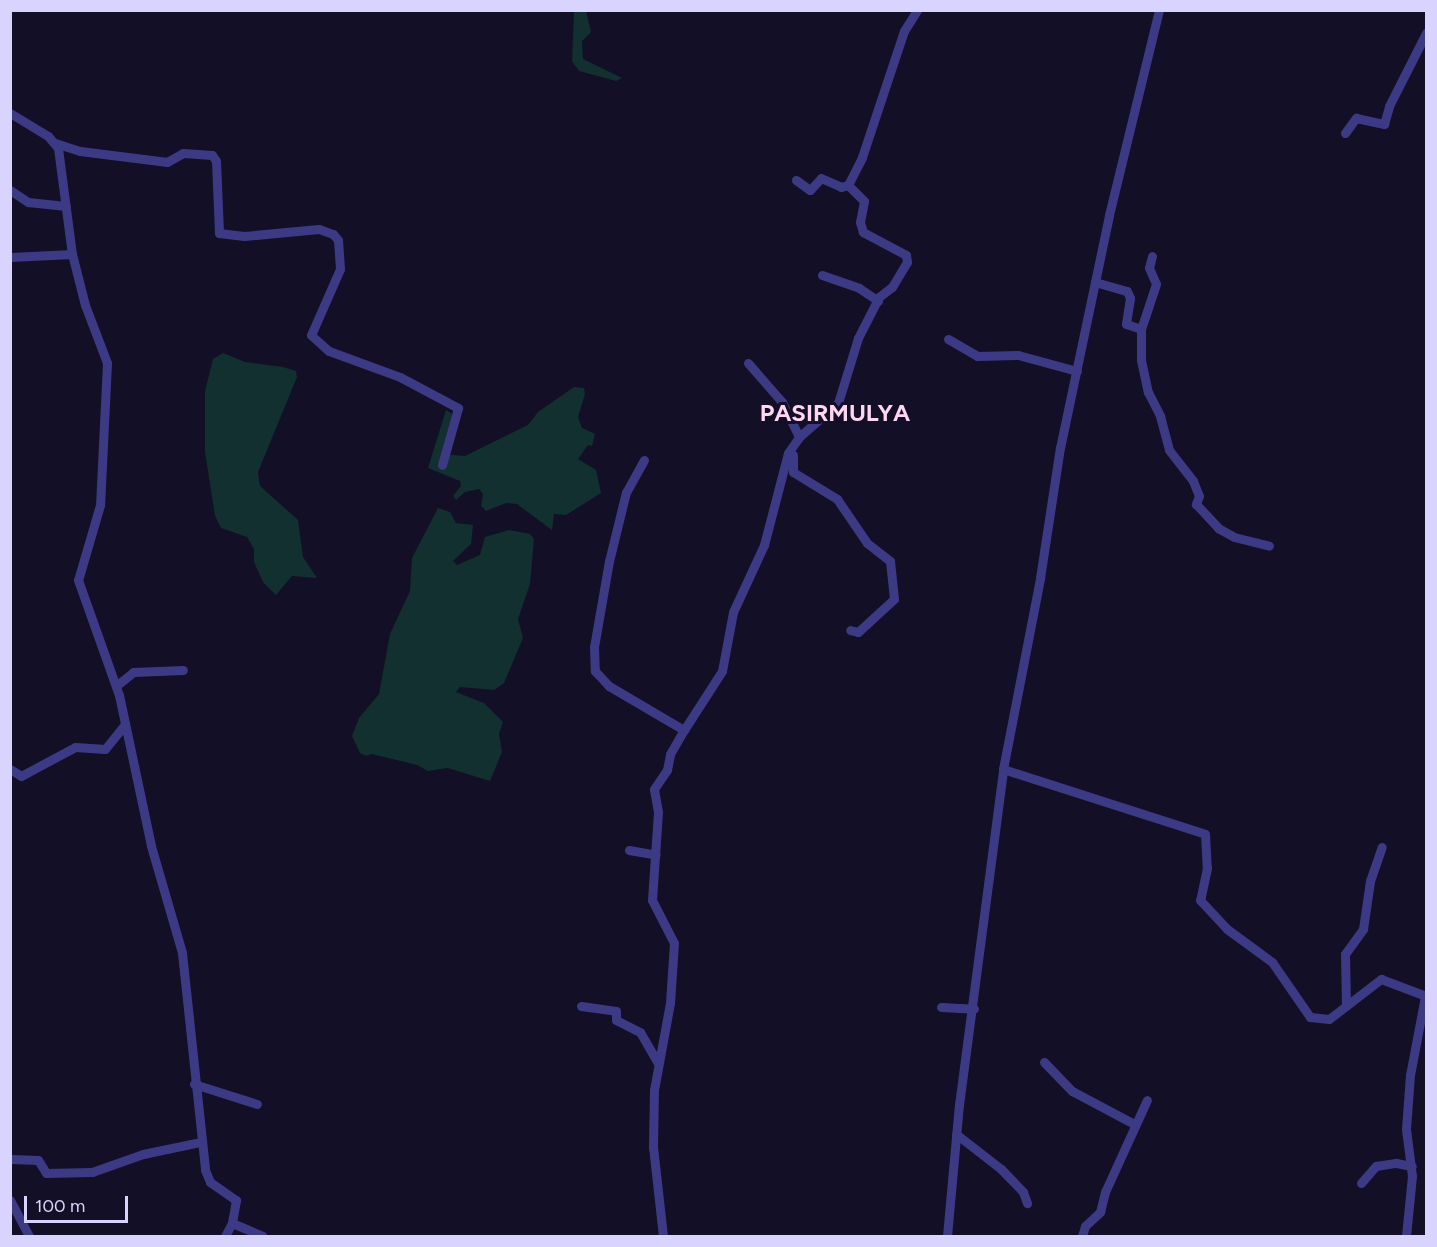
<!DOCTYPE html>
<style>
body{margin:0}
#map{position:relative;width:1437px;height:1247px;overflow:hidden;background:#130f26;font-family:Figtree,sans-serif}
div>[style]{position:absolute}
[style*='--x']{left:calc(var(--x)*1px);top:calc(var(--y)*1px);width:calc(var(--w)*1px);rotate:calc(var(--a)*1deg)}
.green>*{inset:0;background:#12302f}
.minor>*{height:9px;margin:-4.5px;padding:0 4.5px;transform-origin:4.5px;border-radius:4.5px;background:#3d3a85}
span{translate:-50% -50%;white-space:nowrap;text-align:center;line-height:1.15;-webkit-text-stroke:6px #130f26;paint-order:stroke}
.quarter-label{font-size:24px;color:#ffd6f0;font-weight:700}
.frame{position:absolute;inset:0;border:12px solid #d9d4ff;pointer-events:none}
.scale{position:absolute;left:24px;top:1196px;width:104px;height:27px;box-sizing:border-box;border:3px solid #d9d4ff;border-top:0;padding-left:8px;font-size:18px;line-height:21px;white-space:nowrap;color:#d9d4ff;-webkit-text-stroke:4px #130f26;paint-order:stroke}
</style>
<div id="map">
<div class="green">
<div style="clip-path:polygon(574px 11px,586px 11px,591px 32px,582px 41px,583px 59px,622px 78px,616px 81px,579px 71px,572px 61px)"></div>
<div style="clip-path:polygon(223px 353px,245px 362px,283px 367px,296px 371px,297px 377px,258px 472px,260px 486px,298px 520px,303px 557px,317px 578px,292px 576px,276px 595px,263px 582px,254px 562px,254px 549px,247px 537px,221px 528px,215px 516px,205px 452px,205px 391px,213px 359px)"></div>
<div style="clip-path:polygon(574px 387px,584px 388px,585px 394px,578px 417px,582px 428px,595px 434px,592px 446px,588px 445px,578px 459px,596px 470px,601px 493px,566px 515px,554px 514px,552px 530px,517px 504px,506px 503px,486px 511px,481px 506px,483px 494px,479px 489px,465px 492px,456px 500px,453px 496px,461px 486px,460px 481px,428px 468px,446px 410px,452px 414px,442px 454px,465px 456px,528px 425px,538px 412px)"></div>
<div style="clip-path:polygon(438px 508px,450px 512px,456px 523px,473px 525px,471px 544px,453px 561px,457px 565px,480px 555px,485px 537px,509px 530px,530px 534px,534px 539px,530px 584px,518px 619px,523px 638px,504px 683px,494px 690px,460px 687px,456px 692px,484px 703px,503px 722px,499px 734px,502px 752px,490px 781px,448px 768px,428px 771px,417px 765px,372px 754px,366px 756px,360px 753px,352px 736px,359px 718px,379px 694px,390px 634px,410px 591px,412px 558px)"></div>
</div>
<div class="minor">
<div style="--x:10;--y:113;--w:44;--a:31.2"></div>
<div style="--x:48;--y:136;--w:16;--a:50"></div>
<div style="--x:58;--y:148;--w:107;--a:82.5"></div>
<div style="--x:72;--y:254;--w:53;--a:75.7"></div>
<div style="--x:85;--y:305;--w:62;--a:69.2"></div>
<div style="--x:107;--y:363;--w:142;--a:92.8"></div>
<div style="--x:100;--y:505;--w:78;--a:106.3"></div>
<div style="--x:78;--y:580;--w:122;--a:70.4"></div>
<div style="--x:119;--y:695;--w:154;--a:78"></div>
<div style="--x:151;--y:846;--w:111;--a:73.8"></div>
<div style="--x:182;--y:953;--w:218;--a:83.9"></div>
<div style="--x:205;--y:1170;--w:13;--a:67"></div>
<div style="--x:210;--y:1182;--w:32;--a:35"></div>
<div style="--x:236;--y:1200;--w:23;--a:100"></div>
<div style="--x:232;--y:1223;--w:33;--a:23"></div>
<div style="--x:1345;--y:133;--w:19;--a:-54"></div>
<div style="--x:1356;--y:118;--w:29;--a:12"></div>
<div style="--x:1384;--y:124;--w:19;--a:-74"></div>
<div style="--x:1389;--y:106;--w:82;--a:-63.1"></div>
<div style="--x:55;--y:143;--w:26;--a:18"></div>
<div style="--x:80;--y:151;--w:88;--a:7.2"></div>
<div style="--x:167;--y:162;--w:18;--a:-29"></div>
<div style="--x:183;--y:153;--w:29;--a:4"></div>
<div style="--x:212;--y:155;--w:7;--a:56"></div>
<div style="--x:216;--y:161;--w:72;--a:87.6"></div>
<div style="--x:219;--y:233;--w:25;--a:7"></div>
<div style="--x:244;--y:236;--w:75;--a:-5.3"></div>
<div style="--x:319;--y:229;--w:15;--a:20"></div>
<div style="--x:333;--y:234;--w:8;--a:50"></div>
<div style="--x:338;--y:240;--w:29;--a:86"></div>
<div style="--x:340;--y:269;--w:72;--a:113.7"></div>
<div style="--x:311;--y:335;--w:24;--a:42"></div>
<div style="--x:329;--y:351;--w:76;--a:20.1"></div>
<div style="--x:400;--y:377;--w:66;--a:28.1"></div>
<div style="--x:458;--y:408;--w:59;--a:105.7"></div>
<div style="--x:796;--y:180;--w:17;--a:36"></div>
<div style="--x:810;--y:190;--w:16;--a:-47"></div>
<div style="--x:821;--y:178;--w:22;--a:24"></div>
<div style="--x:841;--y:187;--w:7;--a:-16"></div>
<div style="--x:10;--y:190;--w:22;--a:34"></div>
<div style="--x:28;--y:202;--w:38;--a:6"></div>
<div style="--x:1152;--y:256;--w:12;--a:104"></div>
<div style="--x:1149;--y:268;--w:17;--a:66"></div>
<div style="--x:1156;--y:284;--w:47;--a:108.4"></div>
<div style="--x:1141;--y:329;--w:31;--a:90"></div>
<div style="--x:1141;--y:360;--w:33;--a:78"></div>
<div style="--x:1148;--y:392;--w:27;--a:63"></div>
<div style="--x:1160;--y:416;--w:35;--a:75"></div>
<div style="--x:1169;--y:450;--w:39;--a:52"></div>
<div style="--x:1193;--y:481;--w:16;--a:68"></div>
<div style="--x:1199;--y:496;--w:9;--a:111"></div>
<div style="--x:1196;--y:504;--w:33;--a:47"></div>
<div style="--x:1218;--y:528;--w:18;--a:29"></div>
<div style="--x:1234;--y:537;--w:36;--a:14"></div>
<div style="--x:10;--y:257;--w:62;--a:-2.8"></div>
<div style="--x:822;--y:275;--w:39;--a:19"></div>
<div style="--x:859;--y:288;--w:23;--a:34"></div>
<div style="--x:1095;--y:282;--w:33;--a:16"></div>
<div style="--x:1127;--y:291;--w:8;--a:67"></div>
<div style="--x:1130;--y:298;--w:26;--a:99"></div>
<div style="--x:1126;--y:324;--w:16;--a:18"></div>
<div style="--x:948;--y:339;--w:34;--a:30"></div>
<div style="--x:977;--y:356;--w:41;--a:-1.4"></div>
<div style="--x:1018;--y:355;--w:61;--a:15.2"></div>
<div style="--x:748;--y:363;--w:52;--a:48.9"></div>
<div style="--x:782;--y:402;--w:39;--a:64"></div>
<div style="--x:793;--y:455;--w:17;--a:90"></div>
<div style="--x:793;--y:472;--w:52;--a:31.5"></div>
<div style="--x:837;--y:499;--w:53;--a:55.7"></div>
<div style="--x:867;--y:543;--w:29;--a:38"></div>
<div style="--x:890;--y:561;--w:38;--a:84"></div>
<div style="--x:894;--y:599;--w:49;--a:137.5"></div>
<div style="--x:858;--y:632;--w:8;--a:-166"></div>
<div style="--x:644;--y:460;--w:37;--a:119"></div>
<div style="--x:626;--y:492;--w:71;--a:103.8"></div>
<div style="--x:609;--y:561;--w:87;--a:99.9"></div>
<div style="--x:594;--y:647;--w:24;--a:88"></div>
<div style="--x:595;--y:671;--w:21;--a:47"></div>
<div style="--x:609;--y:686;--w:87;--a:30.4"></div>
<div style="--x:116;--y:686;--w:22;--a:-39"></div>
<div style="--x:133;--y:672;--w:50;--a:-2.3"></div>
<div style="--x:10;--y:769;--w:13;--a:32"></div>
<div style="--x:21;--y:776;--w:61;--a:-28.2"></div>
<div style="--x:75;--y:747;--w:30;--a:4"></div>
<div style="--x:105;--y:749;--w:32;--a:-51"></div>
<div style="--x:1003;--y:769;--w:212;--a:17.8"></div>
<div style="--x:1205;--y:834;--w:34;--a:87"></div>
<div style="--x:1207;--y:868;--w:33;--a:102"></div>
<div style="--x:1200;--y:900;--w:40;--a:47"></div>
<div style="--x:1227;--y:929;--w:56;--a:36.3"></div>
<div style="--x:1272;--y:962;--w:67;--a:55.4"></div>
<div style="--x:1310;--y:1017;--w:19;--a:6"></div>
<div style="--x:1329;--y:1019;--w:66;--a:-37.6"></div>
<div style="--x:1381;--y:979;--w:48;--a:20.7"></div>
<div style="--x:629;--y:850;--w:27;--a:10"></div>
<div style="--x:581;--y:1006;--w:35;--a:8"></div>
<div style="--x:616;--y:1011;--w:9;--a:90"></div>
<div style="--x:616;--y:1020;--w:27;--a:27"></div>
<div style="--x:640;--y:1032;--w:36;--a:60"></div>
<div style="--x:1346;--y:1006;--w:52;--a:-91.1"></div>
<div style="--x:1345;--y:954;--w:31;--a:-54"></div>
<div style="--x:1363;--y:929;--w:49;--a:-81.7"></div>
<div style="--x:1370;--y:881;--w:36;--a:-71"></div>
<div style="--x:941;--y:1007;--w:33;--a:3"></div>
<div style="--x:1044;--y:1062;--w:40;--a:46"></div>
<div style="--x:1072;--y:1091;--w:72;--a:28"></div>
<div style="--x:194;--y:1084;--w:66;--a:17.6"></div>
<div style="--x:956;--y:1134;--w:57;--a:37.9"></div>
<div style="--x:1001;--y:1169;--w:32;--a:46"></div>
<div style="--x:1023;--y:1192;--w:12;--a:70"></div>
<div style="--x:10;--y:1159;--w:28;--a:2"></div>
<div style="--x:38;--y:1160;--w:15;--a:58"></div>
<div style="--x:46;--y:1173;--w:46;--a:-1.2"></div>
<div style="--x:92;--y:1172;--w:54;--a:-19.4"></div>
<div style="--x:143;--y:1154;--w:58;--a:-11.9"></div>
<div style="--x:1361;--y:1183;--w:23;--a:-49"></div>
<div style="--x:1376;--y:1166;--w:20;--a:-9"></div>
<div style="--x:1396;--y:1163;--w:16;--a:11"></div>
<div style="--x:10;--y:1200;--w:41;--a:62.2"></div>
<div style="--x:225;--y:1236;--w:15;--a:-62"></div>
<div style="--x:663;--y:1236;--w:90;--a:-96.4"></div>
<div style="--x:653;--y:1147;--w:57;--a:-89"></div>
<div style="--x:654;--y:1090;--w:88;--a:-79.6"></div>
<div style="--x:670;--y:1003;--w:60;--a:-86.2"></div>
<div style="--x:674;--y:943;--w:48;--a:-117.1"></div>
<div style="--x:652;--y:900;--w:88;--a:-86.1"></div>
<div style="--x:658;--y:812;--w:23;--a:-100"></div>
<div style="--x:654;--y:789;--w:23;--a:-56"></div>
<div style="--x:667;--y:770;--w:16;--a:-79"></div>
<div style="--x:670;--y:754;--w:28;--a:-60"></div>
<div style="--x:684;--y:730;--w:70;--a:-57.2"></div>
<div style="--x:722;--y:671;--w:60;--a:-79.4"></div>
<div style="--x:733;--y:612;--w:74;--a:-65.2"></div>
<div style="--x:764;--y:545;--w:95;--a:-75.4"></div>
<div style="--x:788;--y:453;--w:19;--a:-55"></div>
<div style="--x:799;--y:437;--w:52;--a:-41.1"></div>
<div style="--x:838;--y:403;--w:68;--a:-72.9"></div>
<div style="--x:858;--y:338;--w:46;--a:-62.9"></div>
<div style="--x:879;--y:297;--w:16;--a:-38"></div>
<div style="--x:892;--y:287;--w:29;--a:-59"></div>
<div style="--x:907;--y:262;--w:7;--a:-98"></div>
<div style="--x:906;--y:255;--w:49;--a:-151.9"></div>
<div style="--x:863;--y:232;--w:10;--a:-107"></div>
<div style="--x:860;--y:222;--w:21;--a:-79"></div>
<div style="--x:864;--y:201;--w:23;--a:-135"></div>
<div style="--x:848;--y:185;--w:31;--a:-63"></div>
<div style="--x:862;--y:157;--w:133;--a:-71.6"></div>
<div style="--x:904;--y:31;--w:25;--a:-58"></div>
<div style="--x:947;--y:1236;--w:132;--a:-84.8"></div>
<div style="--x:959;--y:1105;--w:339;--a:-82.5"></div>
<div style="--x:1003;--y:769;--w:195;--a:-79"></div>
<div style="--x:1040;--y:578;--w:132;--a:-81.3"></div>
<div style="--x:1060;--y:448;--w:238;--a:-78.1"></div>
<div style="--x:1109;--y:215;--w:211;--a:-76.3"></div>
<div style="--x:1082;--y:1236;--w:10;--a:-73"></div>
<div style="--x:1085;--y:1226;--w:21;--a:-43"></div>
<div style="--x:1100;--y:1212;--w:21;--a:-76"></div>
<div style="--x:1105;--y:1192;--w:101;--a:-65.5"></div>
<div style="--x:1406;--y:1236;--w:60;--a:-84.3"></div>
<div style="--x:1412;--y:1176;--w:47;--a:-97.3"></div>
<div style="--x:1406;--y:1129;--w:54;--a:-85.8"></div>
<div style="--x:1410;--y:1075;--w:80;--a:-79.2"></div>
</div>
<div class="quarter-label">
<span style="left:835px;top:413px">PASIRMULYA</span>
</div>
<div class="frame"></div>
<div class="scale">100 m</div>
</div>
